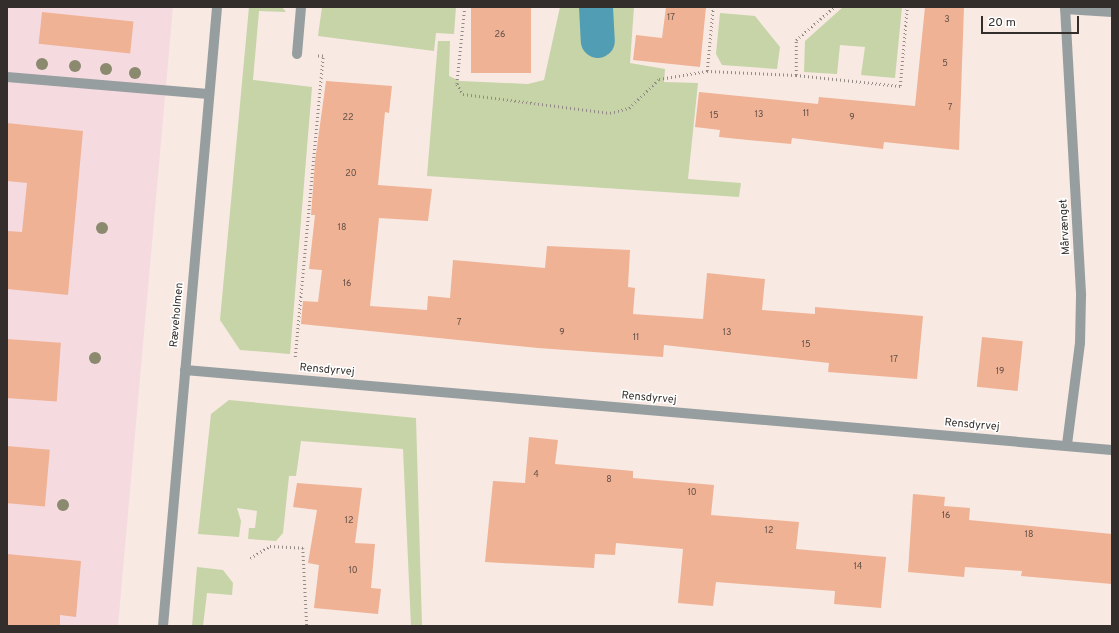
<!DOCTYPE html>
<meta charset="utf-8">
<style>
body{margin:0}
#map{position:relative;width:1119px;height:633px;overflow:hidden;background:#f8e9e3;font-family:Overpass,sans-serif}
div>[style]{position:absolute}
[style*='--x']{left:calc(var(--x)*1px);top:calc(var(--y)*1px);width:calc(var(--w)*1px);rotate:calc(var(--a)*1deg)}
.education>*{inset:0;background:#f5dbe0}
.green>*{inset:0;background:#c6d4a7}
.canal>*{height:34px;margin:-17px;padding:0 17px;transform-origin:17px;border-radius:17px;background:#519db3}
.building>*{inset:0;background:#efb295;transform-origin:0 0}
.path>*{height:2.5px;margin-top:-1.25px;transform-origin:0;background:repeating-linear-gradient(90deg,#958b86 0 1px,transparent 0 4px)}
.service>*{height:10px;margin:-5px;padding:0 5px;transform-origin:5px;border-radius:5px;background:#979ea0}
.minor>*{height:10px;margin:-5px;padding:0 5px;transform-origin:5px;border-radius:5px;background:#979ea0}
.trees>*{width:12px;height:12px;margin:-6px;border-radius:50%;background:#8b8a6f}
span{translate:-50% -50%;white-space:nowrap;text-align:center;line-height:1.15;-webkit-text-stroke:3px #fff;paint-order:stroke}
.number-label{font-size:9px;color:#624f46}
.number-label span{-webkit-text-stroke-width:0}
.street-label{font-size:11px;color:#332e2b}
.frame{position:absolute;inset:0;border:8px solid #332e2b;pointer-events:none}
.scale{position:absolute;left:981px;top:16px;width:98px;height:18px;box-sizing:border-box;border:2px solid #332e2b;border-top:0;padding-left:5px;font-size:12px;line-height:14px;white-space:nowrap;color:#332e2b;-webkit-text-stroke:3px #fff;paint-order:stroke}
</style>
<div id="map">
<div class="education">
<div style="clip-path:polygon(7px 7px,173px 7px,118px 626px,7px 626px)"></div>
</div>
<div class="green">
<div style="clip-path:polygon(249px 7px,282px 7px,286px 12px,259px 11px,253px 80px,312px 87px,290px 354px,240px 350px,220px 320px)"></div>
<div style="clip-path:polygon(322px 7px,456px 7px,454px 34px,436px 33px,434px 51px,318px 36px)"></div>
<div style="clip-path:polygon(560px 7px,634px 7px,630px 63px,665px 69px,664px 82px,698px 83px,688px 179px,741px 183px,739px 197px,427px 176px,438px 41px,450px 41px,449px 76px,460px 81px,528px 84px,544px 80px)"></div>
<div style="clip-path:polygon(843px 7px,902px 7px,895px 78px,861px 75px,865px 47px,840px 45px,837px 74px,804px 72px,805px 41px)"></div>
<div style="clip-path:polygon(720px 13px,755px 16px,780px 47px,777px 69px,722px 65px,716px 54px)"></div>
<div style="clip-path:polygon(229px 400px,416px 418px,422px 626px,411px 626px,403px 449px,301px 441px,296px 476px,289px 476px,283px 533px,276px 541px,248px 539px,249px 528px,255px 528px,257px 511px,237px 508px,241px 521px,239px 537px,198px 534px,211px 414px)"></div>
<div style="clip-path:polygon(197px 567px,223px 570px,233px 583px,232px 595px,207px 593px,203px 626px,192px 626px)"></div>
</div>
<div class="canal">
<div style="--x:596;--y:7;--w:34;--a:87"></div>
</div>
<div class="building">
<div style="left:471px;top:7px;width:60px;height:66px"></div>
<div style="clip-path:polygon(666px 7px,706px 7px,700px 67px,633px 60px,636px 35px,662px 38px)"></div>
<div style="clip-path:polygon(925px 7px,964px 7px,959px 150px,884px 142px,883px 149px,792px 138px,791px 144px,748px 140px,719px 137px,720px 130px,695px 127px,699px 92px,818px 104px,819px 97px,915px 106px)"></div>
<div style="left:42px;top:12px;width:92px;height:32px;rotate:6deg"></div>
<div style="clip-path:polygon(326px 81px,392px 86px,389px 113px,385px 112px,378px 185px,432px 189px,428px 221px,379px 218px,370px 306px,427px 310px,428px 296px,450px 298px,453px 260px,545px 268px,547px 246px,630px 250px,628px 287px,635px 288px,633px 314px,703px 319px,707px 273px,765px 279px,762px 310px,815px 314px,815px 307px,923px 316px,917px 379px,828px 372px,829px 363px,664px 345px,663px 357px,538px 348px,301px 324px,303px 301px,318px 302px,322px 270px,309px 269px,315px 215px,311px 215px,315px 161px)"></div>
<div style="clip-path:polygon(7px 123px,83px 131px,68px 295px,7px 289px,7px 231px,22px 232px,27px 183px,7px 181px)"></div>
<div style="left:982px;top:337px;width:41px;height:50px;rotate:6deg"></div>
<div style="left:7px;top:339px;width:54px;height:59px;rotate:4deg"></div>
<div style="clip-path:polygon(529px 437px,558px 440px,555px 464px,633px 471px,633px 478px,714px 485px,711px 515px,799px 522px,796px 549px,886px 557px,881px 608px,834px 604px,835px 591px,716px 582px,713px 606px,678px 603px,683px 549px,616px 543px,615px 555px,595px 554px,594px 568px,485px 562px,493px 481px,525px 483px)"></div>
<div style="left:7px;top:446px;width:43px;height:57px;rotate:5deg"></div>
<div style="clip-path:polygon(297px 483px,362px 488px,355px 543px,375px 544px,371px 588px,381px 589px,378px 614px,314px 608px,319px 565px,308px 563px,317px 510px,293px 507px)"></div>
<div style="clip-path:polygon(913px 494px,945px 497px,944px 506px,970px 508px,969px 520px,1112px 534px,1112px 584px,1021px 576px,1022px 571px,965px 567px,964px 577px,908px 572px)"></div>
<div style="clip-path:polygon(7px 554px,81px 561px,76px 617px,60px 615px,60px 626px,7px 626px)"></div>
</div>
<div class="path">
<div style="--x:465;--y:7;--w:77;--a:95.9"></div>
<div style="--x:457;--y:84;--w:12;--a:59"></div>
<div style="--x:463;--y:94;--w:148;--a:7.4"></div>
<div style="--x:610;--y:113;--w:20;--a:-15"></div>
<div style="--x:629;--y:108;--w:42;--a:-44"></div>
<div style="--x:659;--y:79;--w:49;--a:-9.5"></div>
<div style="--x:707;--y:71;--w:89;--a:2.6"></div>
<div style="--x:796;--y:75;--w:105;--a:6"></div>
<div style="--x:900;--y:86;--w:79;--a:-84.9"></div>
<div style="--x:707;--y:71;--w:64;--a:-84.6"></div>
<div style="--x:796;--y:75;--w:35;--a:-90"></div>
<div style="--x:796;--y:40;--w:50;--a:-41"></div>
<div style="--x:295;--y:357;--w:302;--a:-84.7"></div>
<div style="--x:323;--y:56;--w:5;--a:180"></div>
<div style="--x:250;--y:558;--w:23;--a:-31"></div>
<div style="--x:270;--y:546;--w:33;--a:3"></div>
<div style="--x:303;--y:548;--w:78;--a:87.1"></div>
</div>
<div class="service">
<div style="--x:297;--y:54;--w:47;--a:-85.1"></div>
<div style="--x:7;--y:77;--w:202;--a:4.8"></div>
</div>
<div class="minor">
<div style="--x:1065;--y:7;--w:289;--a:86.8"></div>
<div style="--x:1081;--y:296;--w:47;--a:91.2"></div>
<div style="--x:1080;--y:343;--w:103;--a:97.3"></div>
<div style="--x:1065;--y:9;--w:47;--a:3.7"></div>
<div style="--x:185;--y:370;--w:930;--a:4.93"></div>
<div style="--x:163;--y:626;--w:621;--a:-85.01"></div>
</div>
<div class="trees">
<div style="left:42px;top:64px"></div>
<div style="left:75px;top:66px"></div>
<div style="left:106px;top:69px"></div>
<div style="left:135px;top:73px"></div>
<div style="left:102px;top:228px"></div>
<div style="left:95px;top:358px"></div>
<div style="left:63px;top:505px"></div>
</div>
<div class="number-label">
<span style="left:671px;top:18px">17</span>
<span style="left:947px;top:20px">3</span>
<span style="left:500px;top:35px">26</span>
<span style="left:945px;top:64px">5</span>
<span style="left:950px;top:108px">7</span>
<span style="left:806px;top:114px">11</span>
<span style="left:759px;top:115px">13</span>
<span style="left:714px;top:116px">15</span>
<span style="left:348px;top:118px">22</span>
<span style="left:852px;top:118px">9</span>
<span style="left:351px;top:174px">20</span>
<span style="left:342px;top:228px">18</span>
<span style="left:347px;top:284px">16</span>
<span style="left:459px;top:323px">7</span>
<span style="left:562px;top:333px">9</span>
<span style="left:727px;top:333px">13</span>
<span style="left:636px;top:338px">11</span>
<span style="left:806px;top:345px">15</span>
<span style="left:894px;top:360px">17</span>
<span style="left:1000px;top:372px">19</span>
<span style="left:536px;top:475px">4</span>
<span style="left:609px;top:480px">8</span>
<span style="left:692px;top:493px">10</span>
<span style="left:946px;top:516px">16</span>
<span style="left:349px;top:521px">12</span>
<span style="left:769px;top:531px">12</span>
<span style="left:1029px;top:535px">18</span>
<span style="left:858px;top:567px">14</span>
<span style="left:353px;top:571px">10</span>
</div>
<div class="street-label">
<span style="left:1065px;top:227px;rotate:-93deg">Mårvænget</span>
<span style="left:177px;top:315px;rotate:-85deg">Ræveholmen</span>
<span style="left:327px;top:370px;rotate:5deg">Rensdyrvej</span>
<span style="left:649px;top:398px;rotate:5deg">Rensdyrvej</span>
<span style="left:972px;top:425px;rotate:5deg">Rensdyrvej</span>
</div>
<div class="frame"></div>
<div class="scale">20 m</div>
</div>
